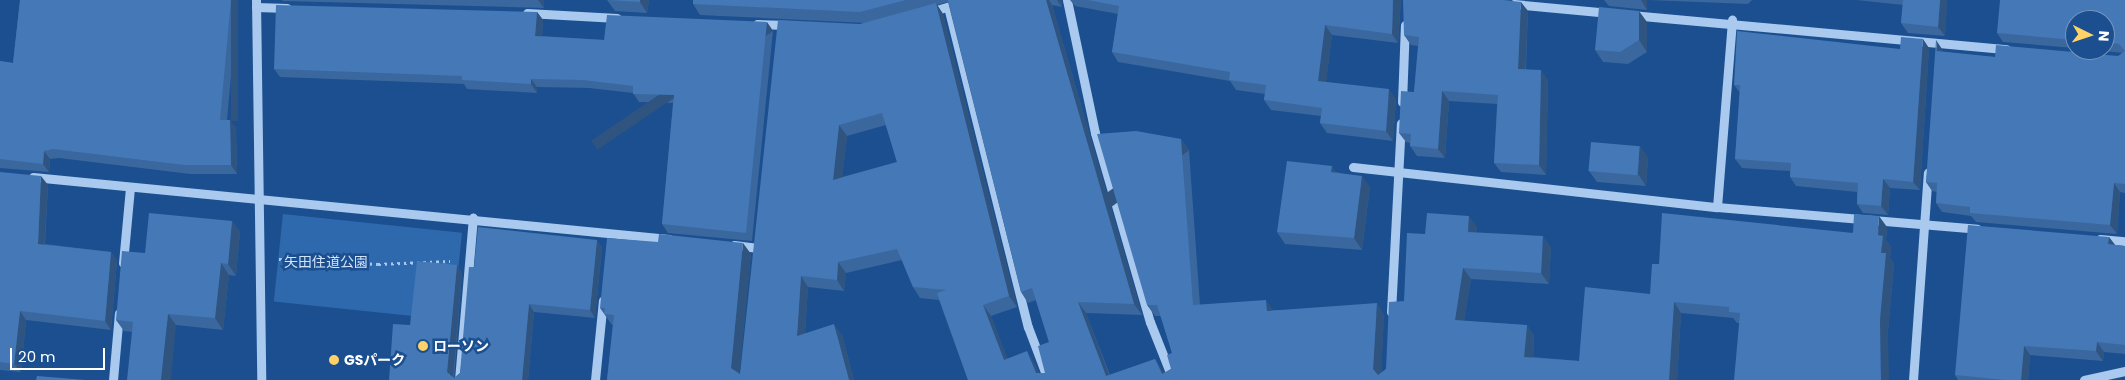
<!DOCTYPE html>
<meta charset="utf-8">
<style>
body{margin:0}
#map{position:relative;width:2125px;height:380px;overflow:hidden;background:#1b4f8f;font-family:Poppins,"Noto Sans JP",sans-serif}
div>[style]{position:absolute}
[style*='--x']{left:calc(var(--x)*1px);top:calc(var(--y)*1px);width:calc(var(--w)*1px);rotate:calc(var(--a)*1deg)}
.green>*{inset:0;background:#2e69ad;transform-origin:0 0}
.path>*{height:3px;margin-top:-1.5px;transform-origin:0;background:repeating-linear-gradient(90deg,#a9c9ee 0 2.5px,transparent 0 6.5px)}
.minor>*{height:9px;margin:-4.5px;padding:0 4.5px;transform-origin:4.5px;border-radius:4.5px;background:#a9c9ee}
.wall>*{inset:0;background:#3a679d}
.shaded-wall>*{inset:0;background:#305480;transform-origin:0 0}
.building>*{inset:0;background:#4478b7;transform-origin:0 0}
.dots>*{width:14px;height:14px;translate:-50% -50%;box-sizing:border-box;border:2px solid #1b4f8f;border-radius:50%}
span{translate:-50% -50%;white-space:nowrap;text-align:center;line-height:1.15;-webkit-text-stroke:5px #1b4f8f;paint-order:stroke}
.park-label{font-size:14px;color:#cfe3fa}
.poi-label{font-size:14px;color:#fff;font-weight:700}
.left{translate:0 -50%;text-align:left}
.north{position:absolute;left:2065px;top:10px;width:50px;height:50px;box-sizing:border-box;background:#1b4f8f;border:1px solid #7695bc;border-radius:50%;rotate:94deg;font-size:14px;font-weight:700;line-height:20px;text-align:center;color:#fff}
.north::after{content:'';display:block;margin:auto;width:18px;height:22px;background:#ffd166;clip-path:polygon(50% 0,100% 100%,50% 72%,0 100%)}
.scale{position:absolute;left:10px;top:348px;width:95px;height:22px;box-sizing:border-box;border:2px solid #fff;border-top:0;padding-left:6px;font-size:15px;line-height:18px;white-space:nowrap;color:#fff;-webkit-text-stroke:4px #1b4f8f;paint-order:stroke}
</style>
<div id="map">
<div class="green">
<div style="left:283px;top:214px;width:180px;height:88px;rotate:6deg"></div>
</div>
<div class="path">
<div style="--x:279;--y:259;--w:99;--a:2.9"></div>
<div style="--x:378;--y:264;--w:72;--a:-2.4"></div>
</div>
<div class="minor">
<div style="--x:256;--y:0;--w:380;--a:89.2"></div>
<div style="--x:1067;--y:0;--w:136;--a:78.1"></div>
<div style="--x:1095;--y:133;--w:197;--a:73.8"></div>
<div style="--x:1150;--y:322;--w:62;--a:68.4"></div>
<div style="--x:1514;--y:4;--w:96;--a:5.4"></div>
<div style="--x:256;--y:7;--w:31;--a:2"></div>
<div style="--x:948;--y:7;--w:330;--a:76"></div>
<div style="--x:1028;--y:327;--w:57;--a:69.3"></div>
<div style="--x:930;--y:12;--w:42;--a:-16.7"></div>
<div style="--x:527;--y:13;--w:90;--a:3.2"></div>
<div style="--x:1631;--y:15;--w:377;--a:5.2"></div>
<div style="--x:757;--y:24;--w:32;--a:2"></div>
<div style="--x:1402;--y:102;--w:77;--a:-87.8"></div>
<div style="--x:1353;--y:167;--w:366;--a:6.3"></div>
<div style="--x:1717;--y:207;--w:261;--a:4.8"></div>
<div style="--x:33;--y:177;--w:639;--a:5.57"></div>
<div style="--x:1717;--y:207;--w:188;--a:-85.4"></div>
<div style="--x:2100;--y:239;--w:25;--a:5"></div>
<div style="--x:734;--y:245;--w:24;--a:7"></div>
<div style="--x:123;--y:263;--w:76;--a:-84.7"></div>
<div style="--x:1391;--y:312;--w:189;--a:-87"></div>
<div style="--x:113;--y:380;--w:67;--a:-84.9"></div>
<div style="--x:459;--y:380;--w:163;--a:-85.1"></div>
<div style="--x:595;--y:380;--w:80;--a:-84.3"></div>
<div style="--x:1913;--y:380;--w:208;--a:-85.9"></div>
<div style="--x:2084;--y:380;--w:42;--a:-12.4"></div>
</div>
<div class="wall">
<div style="clip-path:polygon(20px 0,238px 0,227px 120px,236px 128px,237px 174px,190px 174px,59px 158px,50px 159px,49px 172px,0 168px,0 61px,13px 63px)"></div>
<div style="clip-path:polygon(282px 0,544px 0,544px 8px,283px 1px)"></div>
<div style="clip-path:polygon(607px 0,649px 0,647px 13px,615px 11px)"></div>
<div style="clip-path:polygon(evenodd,693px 0,1062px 0,1062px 7px,1052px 5px,1142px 315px,1086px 313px,1110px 375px,1155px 359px,1164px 373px,1171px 369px,1172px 353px,1161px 316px,1155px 316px,1147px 305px,1181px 139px,1189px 150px,1200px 305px,1273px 310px,1384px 314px,1381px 373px,1386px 369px,1404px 301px,1425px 234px,1477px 227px,1476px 233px,1551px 247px,1549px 284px,1471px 279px,1464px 321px,1527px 325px,1534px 336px,1533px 357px,1579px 361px,1650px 294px,1659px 264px,1887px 227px,1886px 240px,1891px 247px,1890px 258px,1894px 264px,1888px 331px,1737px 323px,1733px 318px,1681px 313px,1677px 380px,968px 380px,939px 300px,920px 298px,913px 287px,902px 260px,846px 273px,844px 291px,808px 287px,805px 333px,842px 335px,854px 380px,607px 380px,613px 325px,612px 325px,600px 308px,751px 254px,739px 374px,740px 374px,860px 24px,866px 23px,700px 15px,693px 4px,693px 0,948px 2px,1021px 292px,1028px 303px,1036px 300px,1049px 342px,1045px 373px,1039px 373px,1034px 362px,1007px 358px,991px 316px,1017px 307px,943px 14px,937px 5px,948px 2px,693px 0,886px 125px,897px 162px,842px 177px,847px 136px,886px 125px)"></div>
<div style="clip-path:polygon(1070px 0,1401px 0,1398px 43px,1332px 35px,1326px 82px,1396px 99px,1393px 141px,1327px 133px,1320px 123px,1321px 116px,1271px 110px,1264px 100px,1265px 94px,1236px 90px,1230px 81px,1118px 62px,1112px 52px,1118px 14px,1075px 6px)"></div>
<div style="clip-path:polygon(1604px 0,1647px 0,1647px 10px,1609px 6px)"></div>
<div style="clip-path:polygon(1648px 0,1752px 0,1748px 4px)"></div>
<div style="clip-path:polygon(1856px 0,1947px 0,1945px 36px,1908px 33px,1901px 23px,1903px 5px)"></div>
<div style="clip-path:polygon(2125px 0,2125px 193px,2120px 192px,2117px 234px,1976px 222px,1971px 216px,1942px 212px,1936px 203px,1937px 192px,1932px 191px,1926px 182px,1942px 49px,1942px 52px,1995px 57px,2118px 56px,2123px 53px,2095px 50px,2105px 50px,2105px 20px,2075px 20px,2075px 48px,2003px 42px,1997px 33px)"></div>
<div style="clip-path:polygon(1528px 11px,1526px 69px,1548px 80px,1546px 175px,1501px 172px,1494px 163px,1497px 104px,1449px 101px,1445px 158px,1417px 156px,1410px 146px,1410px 143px,1406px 142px,1399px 133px,1414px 92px,1418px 46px,1411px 45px,1404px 35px)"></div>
<div style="clip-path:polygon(537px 12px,543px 20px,542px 36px,604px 40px,773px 31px,752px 241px,668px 233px,662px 224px,673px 103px,639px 102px,633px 93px,589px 88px,537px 87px,537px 93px,467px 89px,464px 84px,280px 77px,274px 69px)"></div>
<div style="clip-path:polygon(1647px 22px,1647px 52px,1628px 64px,1603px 62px,1595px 50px)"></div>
<div style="clip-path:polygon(1929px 48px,1920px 190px,1890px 188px,1888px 215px,1863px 213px,1857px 204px,1857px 192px,1796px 186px,1790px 177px,1790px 171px,1742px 168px,1735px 159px,1740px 93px,1734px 85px,1900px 49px)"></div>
<div style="clip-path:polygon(1648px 157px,1646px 186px,1597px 182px,1589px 171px)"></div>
<div style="clip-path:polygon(0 172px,48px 185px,45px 244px,111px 252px,117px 261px,111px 330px,26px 320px,21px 372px,0 370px)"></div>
<div style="clip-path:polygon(1337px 172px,1370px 187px,1362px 250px,1285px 244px,1277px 232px)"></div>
<div style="clip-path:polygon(232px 221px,240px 232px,236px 276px,229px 275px,223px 330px,176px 325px,132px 332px,124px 331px,116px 320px,145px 253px)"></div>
<div style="clip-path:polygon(2109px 237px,2114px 245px,2125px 246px,2125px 354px,2104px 352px,2103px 361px,2030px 355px,2028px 380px,1958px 380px,1955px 375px)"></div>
<div style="clip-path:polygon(597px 240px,602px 248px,595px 318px,534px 312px,528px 380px,389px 380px,410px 325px,457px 265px,462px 273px,454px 378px,460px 373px,474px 267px)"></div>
</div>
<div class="shaded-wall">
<div style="left:231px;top:0;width:7px;height:121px"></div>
<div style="clip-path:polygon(538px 0,544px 0,544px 8px)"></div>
<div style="clip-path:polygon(640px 0,649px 0,647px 13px,640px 2px)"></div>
<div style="clip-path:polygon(1046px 0,1049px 0,1052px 5px,1142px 315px,1134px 304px)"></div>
<div style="clip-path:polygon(1057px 0,1062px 0,1062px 7px)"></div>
<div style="clip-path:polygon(1393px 0,1401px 0,1398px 43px,1392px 34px)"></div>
<div style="clip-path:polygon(1641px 0,1647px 0,1647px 10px)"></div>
<div style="clip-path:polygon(1940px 0,1947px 0,1945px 36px,1938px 27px)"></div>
<div style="clip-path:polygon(1521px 2px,1528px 11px,1525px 78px,1518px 69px)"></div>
<div style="clip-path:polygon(936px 3px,943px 14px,1017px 307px,1009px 296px)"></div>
<div style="clip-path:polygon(1639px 11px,1647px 22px,1647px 52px,1639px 40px)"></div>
<div style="clip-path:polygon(537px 12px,543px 20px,541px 44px,535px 36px)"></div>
<div style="left:767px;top:22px;width:11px;height:212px;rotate:56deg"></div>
<div style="clip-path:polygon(1325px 25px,1332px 35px,1325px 91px,1318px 81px)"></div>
<div style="clip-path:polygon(1923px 39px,1929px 48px,1920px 190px,1913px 182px)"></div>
<div style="clip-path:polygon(1936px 40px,1942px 49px,1943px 60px,1937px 51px)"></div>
<div style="clip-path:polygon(1541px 70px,1548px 80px,1546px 175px,1539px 165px)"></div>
<div style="clip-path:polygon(531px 79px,537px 87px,537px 93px,531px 84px)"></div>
<div style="clip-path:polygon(1389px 89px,1396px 99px,1393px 141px,1386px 131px)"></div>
<div style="clip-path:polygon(1442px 91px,1449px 101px,1445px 158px,1438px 149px)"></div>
<div style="clip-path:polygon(230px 120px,236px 128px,237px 174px,231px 165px)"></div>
<div style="clip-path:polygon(839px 125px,847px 136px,841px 191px,833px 180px)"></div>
<div style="left:1181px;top:139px;width:14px;height:166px;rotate:54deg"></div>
<div style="clip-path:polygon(1640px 146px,1648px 157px,1646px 186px,1638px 174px)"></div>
<div style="clip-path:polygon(44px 151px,50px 159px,49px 172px,43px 164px)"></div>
<div style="clip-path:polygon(1332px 166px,1340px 178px,1331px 172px)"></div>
<div style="clip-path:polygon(41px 176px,48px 185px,44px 253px,38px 244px)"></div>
<div style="clip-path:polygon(1362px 176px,1370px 187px,1362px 250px,1354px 238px)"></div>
<div style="clip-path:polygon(1883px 179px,1890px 188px,1888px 215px,1881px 206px)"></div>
<div style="clip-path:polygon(2114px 183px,2120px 192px,2117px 234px,2110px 225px)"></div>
<div style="clip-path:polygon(1469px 216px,1477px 227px,1475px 243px,1468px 232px)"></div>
<div style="clip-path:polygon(1879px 216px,1887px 227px,1886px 240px,1891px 247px,1890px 258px,1894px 264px,1888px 331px,1889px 380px,1881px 380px,1878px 235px)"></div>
<div style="clip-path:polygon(232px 221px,240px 232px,236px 276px,228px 264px)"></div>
<div style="clip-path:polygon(1543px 236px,1551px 247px,1549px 284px,1541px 273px)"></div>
<div style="clip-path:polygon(2109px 237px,2116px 246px,2108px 244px)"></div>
<div style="clip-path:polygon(597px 240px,602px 248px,595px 318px,590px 310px)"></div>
<div style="clip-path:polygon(743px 243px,751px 254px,739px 379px,731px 368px)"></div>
<div style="clip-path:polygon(111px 252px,117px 261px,111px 330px,105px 321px)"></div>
<div style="clip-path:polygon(838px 262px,846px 273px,844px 291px,837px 280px)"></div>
<div style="clip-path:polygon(221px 263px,229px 275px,223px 330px,215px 318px)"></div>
<div style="clip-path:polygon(457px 265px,462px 273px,453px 379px,447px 372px)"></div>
<div style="clip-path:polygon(1463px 268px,1471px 279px,1463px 331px,1455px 320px)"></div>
<div style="clip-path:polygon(801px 276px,808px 287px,804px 347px,797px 336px)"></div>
<div style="clip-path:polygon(1266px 300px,1274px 311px,1267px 311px)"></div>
<div style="clip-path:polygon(1078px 302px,1086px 313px,1111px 380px,1106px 376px)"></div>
<div style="clip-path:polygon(1674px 302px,1681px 313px,1677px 380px,1669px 380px)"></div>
<div style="clip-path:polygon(1377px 303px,1384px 314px,1381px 380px,1373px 369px)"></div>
<div style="clip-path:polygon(529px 304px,534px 312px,528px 380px,522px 380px)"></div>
<div style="clip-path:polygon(983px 305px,991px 316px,1012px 371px,1004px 360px)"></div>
<div style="clip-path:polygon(20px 311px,26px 320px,21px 372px,14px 364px)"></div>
<div style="clip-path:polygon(168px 314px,176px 325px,171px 380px,161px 380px)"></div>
<div style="clip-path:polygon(834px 324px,842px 335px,854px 380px,849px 380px)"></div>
<div style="clip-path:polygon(1527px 325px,1534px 336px,1532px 368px,1524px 357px)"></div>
<div style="clip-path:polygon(2097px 342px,2104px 352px,2103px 361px,2096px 351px)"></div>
<div style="clip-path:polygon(2024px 346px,2030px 355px,2028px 380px,2021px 380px)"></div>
<div style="clip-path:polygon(1027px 351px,1034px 362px,1042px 380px,1036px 373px)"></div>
<div style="clip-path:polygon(1155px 359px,1162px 370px,1167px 380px,1162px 374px)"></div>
</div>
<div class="building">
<div style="clip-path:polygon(20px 0,231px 0,220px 120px,230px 120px,231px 165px,184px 165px,53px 149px,44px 151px,43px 164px,0 159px,0 61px,13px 63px)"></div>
<div style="clip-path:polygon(607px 0,640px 0,640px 2px)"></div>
<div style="clip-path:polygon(693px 0,906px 0,860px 12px,693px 4px)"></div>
<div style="clip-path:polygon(evenodd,948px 0,1046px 0,1134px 304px,1078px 302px,1106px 376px,1155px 359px,1162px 374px,1171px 369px,1167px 355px,1172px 353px,1157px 305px,1147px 305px,1097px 134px,1136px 131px,1181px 139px,1193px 305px,1266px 300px,1267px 311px,1377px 303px,1373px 369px,1378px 375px,1386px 369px,1389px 302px,1404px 301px,1407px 233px,1425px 234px,1427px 213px,1469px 216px,1468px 232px,1543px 236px,1541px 273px,1463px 268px,1455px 320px,1527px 325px,1524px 357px,1579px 361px,1585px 287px,1650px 294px,1652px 264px,1659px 264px,1662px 213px,1853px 233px,1854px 214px,1879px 216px,1878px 235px,1883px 236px,1881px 253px,1886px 253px,1880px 320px,1881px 380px,1734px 380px,1740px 313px,1729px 312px,1729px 307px,1674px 302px,1669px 380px,968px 380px,937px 293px,946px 290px,913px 287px,897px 249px,838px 262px,837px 280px,801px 276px,797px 336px,834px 324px,849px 380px,607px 380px,614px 315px,604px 314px,605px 308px,600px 308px,607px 238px,658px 242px,659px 234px,743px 243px,731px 368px,740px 374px,778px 20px,860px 24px,936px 3px,1009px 296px,983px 305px,1004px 360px,1027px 351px,1036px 373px,1045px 373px,1038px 346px,1049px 342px,1032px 288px,1021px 292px,948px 0,882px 113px,897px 162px,833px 180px,839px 125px,882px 113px)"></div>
<div style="clip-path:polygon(1088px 0,1393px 0,1392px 34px,1325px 25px,1318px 81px,1389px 89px,1386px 131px,1320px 123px,1322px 108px,1264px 100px,1266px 85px,1229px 80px,1230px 72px,1112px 52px,1119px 6px)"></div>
<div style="clip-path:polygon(1403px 0,1504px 0,1521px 2px,1518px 69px,1541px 70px,1539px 165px,1494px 163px,1498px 95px,1442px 91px,1438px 149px,1410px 146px,1411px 134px,1399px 133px,1401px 91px,1414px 92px,1419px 37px,1404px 35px)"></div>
<div style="clip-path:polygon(1903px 0,1940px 0,1938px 27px,1901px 23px)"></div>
<div style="clip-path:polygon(2000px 0,2125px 0,2125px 184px,2114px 183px,2110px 225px,1970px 213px,1970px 207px,1936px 203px,1937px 183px,1926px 182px,1936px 40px,1937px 51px,1995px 57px,1996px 45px,2118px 56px,2125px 51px,2119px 44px,2105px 42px,2105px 20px,2075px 20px,2075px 40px,1997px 33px)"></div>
<div style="clip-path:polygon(276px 5px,537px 12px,535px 36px,604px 40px,607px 15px,767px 22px,746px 233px,662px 224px,674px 95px,633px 94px,633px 86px,583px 80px,531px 79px,531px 84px,462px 80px,462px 76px,274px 69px)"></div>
<div style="clip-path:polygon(1599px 7px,1639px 11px,1639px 40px,1620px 52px,1595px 50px)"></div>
<div style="clip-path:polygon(1737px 31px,1900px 49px,1901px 37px,1923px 39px,1913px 182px,1883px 179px,1881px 206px,1857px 204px,1858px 183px,1790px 177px,1791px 163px,1735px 159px,1740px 85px,1734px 85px)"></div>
<div style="left:1591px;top:142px;width:49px;height:29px;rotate:5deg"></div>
<div style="clip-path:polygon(1287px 161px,1332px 166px,1331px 172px,1362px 176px,1354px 238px,1277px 232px)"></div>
<div style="clip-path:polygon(0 172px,41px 176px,38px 244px,111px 252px,105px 321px,20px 311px,14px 364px,0 362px)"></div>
<div style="clip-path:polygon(149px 213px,232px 221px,228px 264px,221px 263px,215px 318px,168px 314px,161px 380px,127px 380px,133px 322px,116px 320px,122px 251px,145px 253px)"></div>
<div style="clip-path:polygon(1968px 225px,2109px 237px,2108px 244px,2125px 246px,2125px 345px,2097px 342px,2096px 351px,2024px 346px,2021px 380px,2005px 380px,1955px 375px)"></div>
<div style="clip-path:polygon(478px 227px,597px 240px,590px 310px,529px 304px,522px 380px,389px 380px,393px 324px,410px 325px,417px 261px,457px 265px,447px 372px,454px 378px,460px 373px,469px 267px,474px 267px)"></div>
<div style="clip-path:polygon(37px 376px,85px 380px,36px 380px)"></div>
</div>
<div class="dots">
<div style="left:423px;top:346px;background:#ffd166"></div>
<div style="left:334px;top:360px;background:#ffd166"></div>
</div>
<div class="park-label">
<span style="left:326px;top:262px">矢田住道公園</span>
</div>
<div class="poi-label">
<span class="left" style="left:433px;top:346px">ローソン</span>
<span class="left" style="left:344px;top:360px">GSパーク</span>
</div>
<div class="north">N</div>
<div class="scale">20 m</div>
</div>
